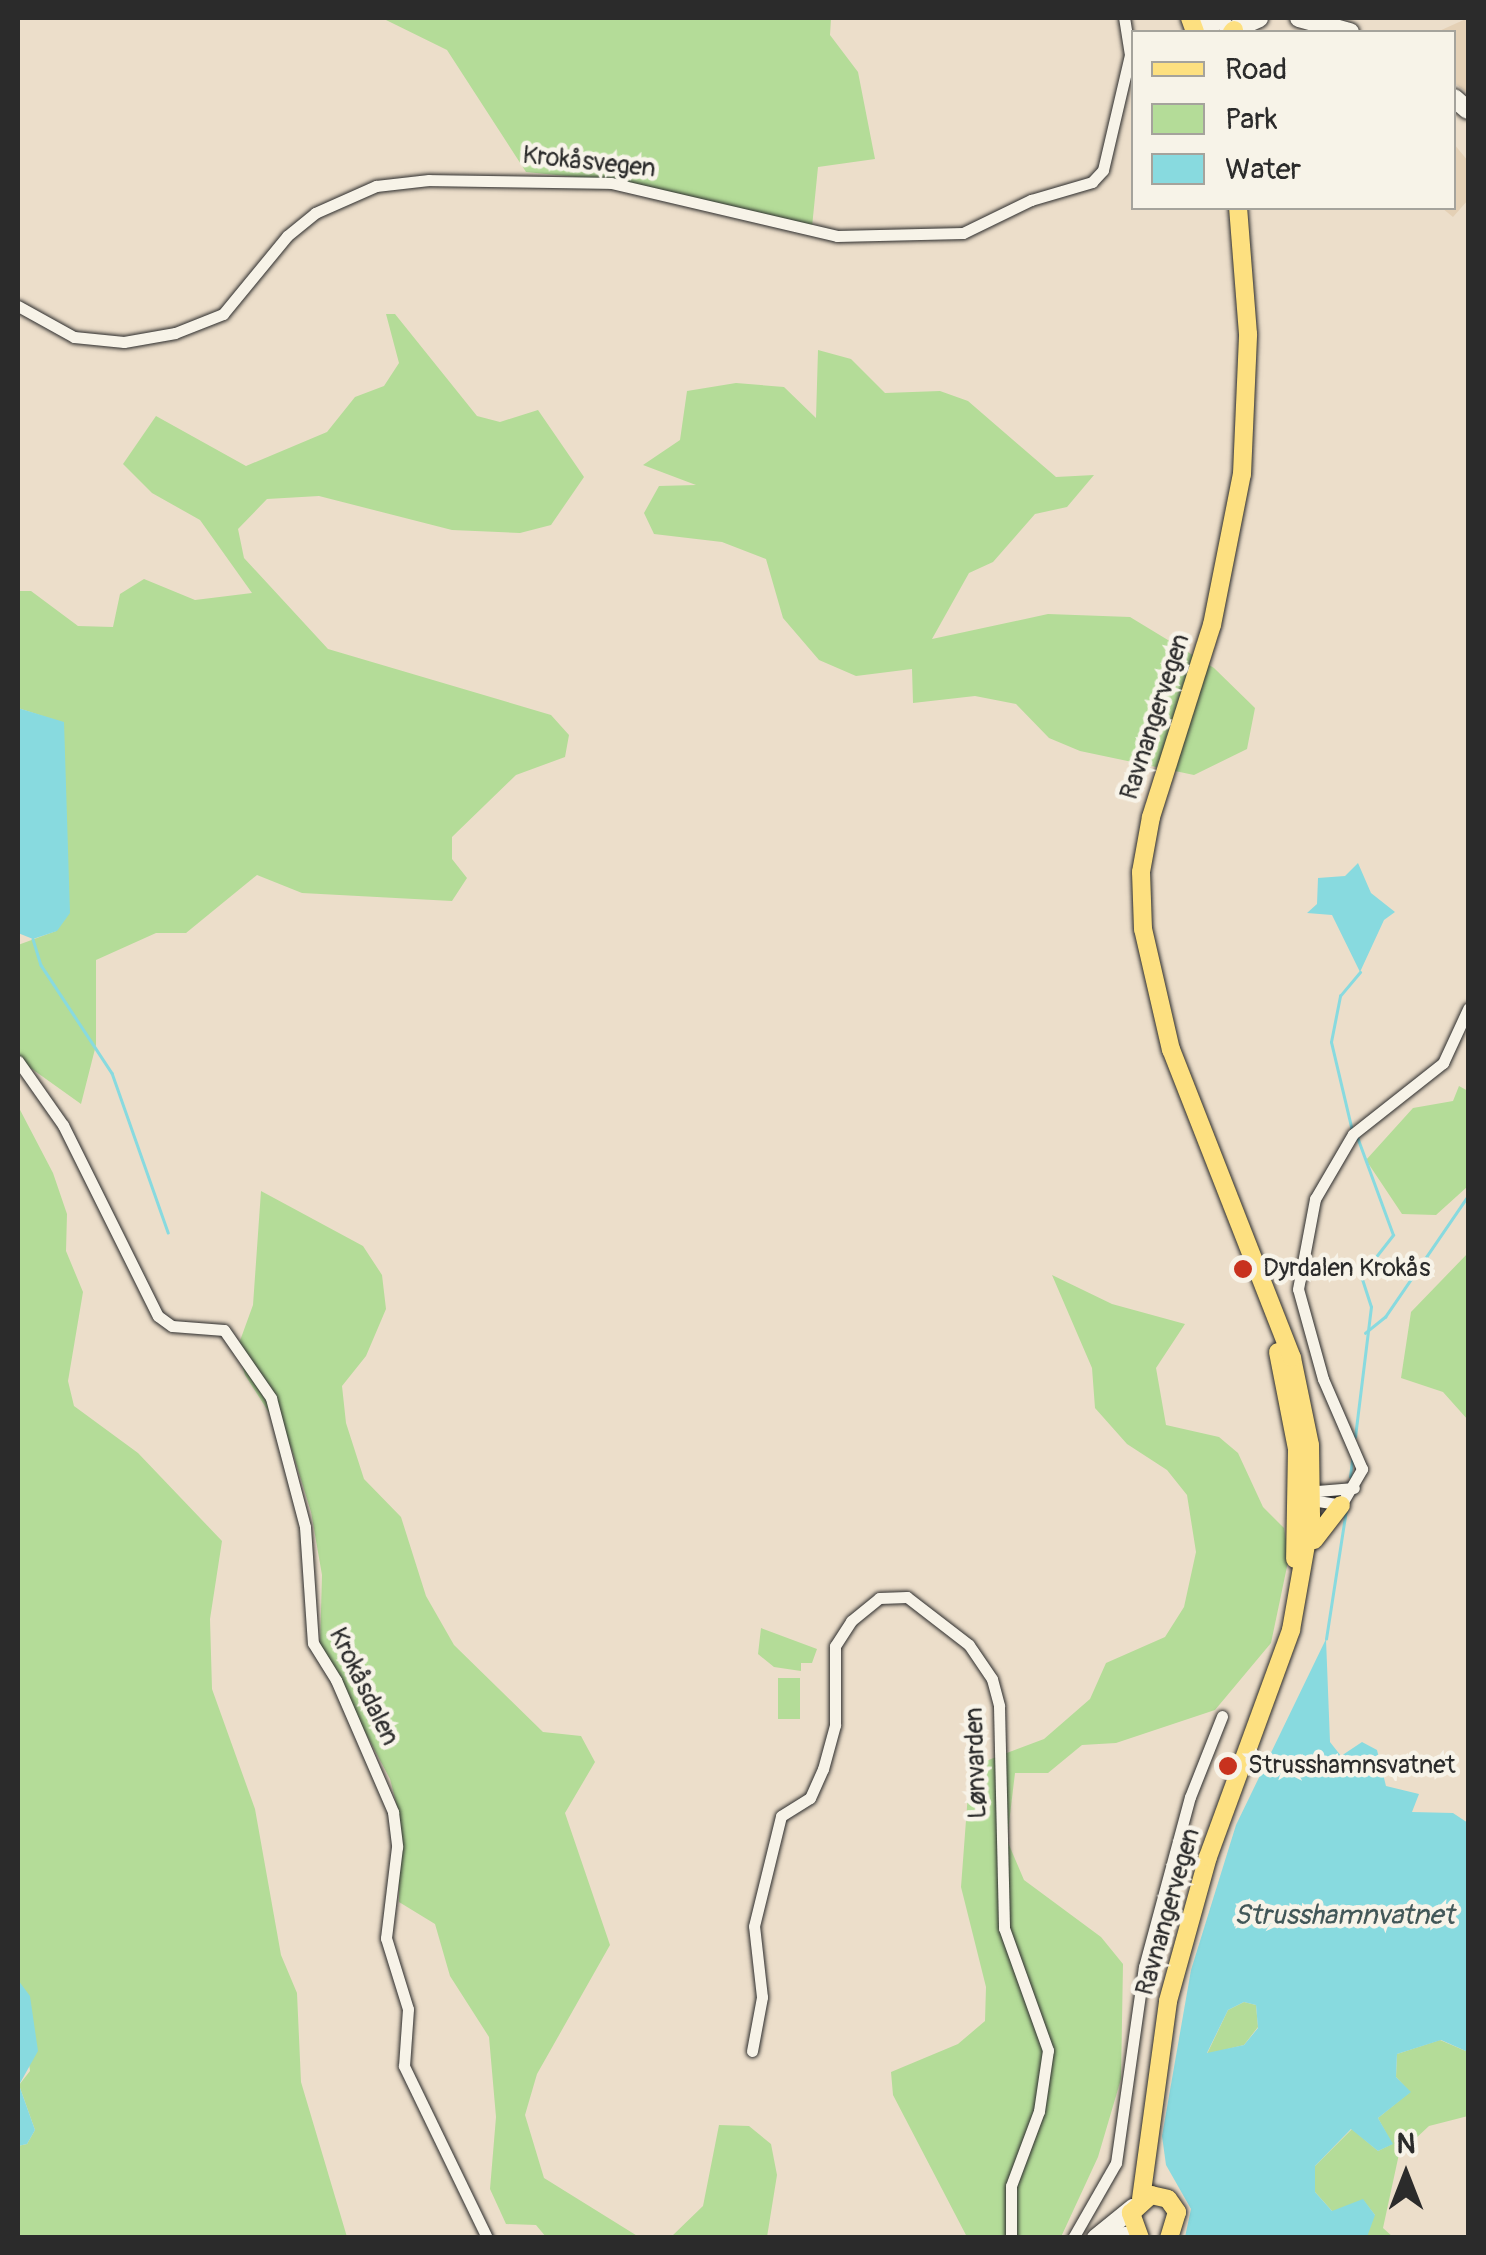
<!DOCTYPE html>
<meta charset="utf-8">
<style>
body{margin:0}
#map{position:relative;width:1486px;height:2255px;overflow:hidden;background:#ecdeca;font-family:Pangolin,sans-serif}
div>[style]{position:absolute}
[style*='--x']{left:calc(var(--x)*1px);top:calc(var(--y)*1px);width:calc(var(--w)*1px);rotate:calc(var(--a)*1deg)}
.built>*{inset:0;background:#e4d0b5}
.green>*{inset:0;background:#b4dc98;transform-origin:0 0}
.water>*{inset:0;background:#88dadf}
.stream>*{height:2.5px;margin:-1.25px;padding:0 1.25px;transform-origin:1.25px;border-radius:1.25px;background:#88dadf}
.roads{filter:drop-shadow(0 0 2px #2b2b2b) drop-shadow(0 0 2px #2b2b2b)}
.street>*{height:11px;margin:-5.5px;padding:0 5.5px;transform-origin:5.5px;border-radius:5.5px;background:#f7f3e8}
.secondary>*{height:18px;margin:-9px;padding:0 9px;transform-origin:9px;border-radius:9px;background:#f7f3e8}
.primary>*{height:18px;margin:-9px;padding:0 9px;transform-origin:9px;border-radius:9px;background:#fde080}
.dots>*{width:28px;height:28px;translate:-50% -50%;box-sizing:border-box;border:5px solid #f7f3e8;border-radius:50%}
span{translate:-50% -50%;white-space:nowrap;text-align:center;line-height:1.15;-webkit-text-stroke:9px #f7f3e8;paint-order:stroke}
.street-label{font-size:25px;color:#2b2b2b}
.poi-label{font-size:25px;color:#2b2b2b}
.left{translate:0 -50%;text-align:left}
.water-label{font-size:28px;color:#425758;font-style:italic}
.frame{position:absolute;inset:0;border:20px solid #2b2b2b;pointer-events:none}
.legend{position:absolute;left:1131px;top:30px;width:325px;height:180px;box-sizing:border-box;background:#f7f3e8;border:2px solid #a5a39c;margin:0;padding:12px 18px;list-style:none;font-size:30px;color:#2b2b2b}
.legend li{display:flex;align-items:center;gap:20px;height:50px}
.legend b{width:50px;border:2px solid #a5a39c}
.north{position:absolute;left:1356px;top:2125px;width:100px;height:100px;-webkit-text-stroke:8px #f7f3e8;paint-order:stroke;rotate:0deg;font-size:28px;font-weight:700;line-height:40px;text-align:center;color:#2b2b2b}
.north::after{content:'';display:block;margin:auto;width:35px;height:45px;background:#2b2b2b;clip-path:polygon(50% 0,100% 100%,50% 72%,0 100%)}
</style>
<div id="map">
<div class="built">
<div style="clip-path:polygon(1468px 18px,1468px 93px,1454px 83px,1454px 32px,1437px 32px)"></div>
<div style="clip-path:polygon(1454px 144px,1468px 161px,1468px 200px,1453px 217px,1442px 208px,1454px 208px)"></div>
</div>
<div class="green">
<div style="clip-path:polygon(405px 18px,831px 18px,830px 35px,858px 72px,875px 159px,818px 167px,812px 227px,606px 180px,526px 172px,447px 50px,386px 20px)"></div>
<div style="clip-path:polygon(386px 314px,395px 314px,477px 416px,500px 422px,538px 410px,584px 477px,551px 525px,520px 533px,452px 530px,319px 496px,267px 499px,238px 529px,244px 558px,328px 649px,551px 715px,569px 735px,565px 757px,516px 775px,452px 837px,452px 859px,467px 878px,452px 901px,302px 893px,257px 875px,186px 933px,156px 933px,96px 960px,96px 1045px,81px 1104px,18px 1059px,18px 945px,56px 931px,64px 723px,18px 708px,18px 591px,31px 591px,78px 626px,113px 627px,120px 594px,144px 579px,195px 600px,252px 593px,200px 520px,152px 493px,123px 464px,156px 416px,246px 466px,327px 432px,355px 397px,384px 386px,399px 363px)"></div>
<div style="clip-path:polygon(818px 350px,851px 359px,885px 393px,940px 391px,968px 401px,1056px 477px,1094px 475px,1067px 507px,1035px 514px,993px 562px,969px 573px,932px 639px,1048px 614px,1130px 617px,1214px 668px,1255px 708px,1247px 749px,1194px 775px,1080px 751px,1049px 738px,1016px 704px,975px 696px,913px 703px,912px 669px,856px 676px,819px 660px,783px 618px,766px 559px,722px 542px,654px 534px,644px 513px,659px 486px,696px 485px,643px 465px,680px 440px,687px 391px,736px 383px,784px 387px,816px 418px)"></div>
<div style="clip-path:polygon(1459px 1086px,1468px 1091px,1467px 1187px,1436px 1215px,1402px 1214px,1366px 1160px,1413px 1108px,1453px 1101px)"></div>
<div style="clip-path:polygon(18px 1106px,53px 1173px,67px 1214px,66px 1251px,83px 1292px,68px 1381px,74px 1406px,138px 1453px,222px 1541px,210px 1619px,212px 1689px,255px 1809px,281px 1955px,297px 1993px,301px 2082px,347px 2237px,18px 2237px,18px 2146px,27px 2144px,35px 2130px,19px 2085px,30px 2071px,18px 1980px)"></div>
<div style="clip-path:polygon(261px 1191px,363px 1246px,382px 1275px,386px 1309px,366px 1356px,342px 1386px,346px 1423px,364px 1479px,401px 1517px,426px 1596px,454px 1645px,543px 1732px,581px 1736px,595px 1762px,565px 1813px,610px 1945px,537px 2074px,525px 2115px,544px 2178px,639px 2237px,546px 2237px,536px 2225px,506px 2224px,490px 2189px,496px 2117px,489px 2037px,450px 1976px,435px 1924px,399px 1902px,399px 1814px,390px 1779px,320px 1647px,322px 1575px,311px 1512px,291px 1447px,245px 1375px,237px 1349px,253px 1305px)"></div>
<div style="clip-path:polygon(1468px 1253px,1468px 1420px,1443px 1392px,1401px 1378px,1411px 1312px)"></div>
<div style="clip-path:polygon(1052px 1275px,1112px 1304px,1185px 1324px,1156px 1368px,1166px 1425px,1219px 1437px,1238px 1453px,1263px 1507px,1284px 1528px,1289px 1557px,1271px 1643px,1215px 1710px,1116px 1743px,1082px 1745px,1048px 1773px,1015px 1773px,1007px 1840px,1024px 1880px,1101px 1937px,1123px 1964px,1121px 2079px,1098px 2157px,1061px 2237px,967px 2237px,893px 2095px,891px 2072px,958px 2044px,985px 2021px,986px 1987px,961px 1887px,970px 1767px,1044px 1739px,1090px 1699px,1106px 1663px,1165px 1637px,1184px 1607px,1196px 1552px,1187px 1495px,1167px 1470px,1127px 1444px,1095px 1408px,1092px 1368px)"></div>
<div style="clip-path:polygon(761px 1628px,817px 1649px,812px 1663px,801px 1663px,801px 1671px,774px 1667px,758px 1654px)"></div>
<div style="left:778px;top:1678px;width:22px;height:41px"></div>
<div style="clip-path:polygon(1244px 2002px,1256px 2005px,1258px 2027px,1244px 2045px,1207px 2054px,1228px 2010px)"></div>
<div style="clip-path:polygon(1440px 2040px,1468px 2052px,1468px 2116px,1429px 2126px,1399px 2154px,1383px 2228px,1393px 2237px,1281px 2238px,1375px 2215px,1363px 2200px,1333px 2212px,1315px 2192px,1315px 2166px,1352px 2129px,1378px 2151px,1392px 2144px,1378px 2118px,1410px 2092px,1396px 2077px,1397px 2054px)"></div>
<div style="clip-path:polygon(719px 2125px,749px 2126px,771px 2144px,777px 2175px,767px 2237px,662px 2237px,672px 2236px,703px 2206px)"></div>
</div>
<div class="water">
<div style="clip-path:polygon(18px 708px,64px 722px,70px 913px,57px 931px,33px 939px,18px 933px)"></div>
<div style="clip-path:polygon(1358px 863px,1371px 893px,1395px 912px,1384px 920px,1360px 972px,1332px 915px,1307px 913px,1317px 904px,1318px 878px,1345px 876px)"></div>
<div style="clip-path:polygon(evenodd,1326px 1639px,1330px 1742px,1341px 1756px,1362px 1742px,1377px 1750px,1386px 1786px,1419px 1794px,1412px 1812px,1453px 1813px,1468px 1823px,1468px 2052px,1441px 2040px,1397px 2054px,1396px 2077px,1411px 2092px,1378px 2118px,1393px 2144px,1378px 2151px,1351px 2129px,1315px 2166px,1315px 2192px,1332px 2211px,1363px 2199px,1375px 2215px,1367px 2237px,1185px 2237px,1191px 2209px,1166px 2165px,1162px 2136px,1191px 1970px,1236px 1825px,1326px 1639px,1244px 2002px,1256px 2005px,1258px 2028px,1244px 2045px,1207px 2053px,1228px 2010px,1244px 2002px)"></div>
<div style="clip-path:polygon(18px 1980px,30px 1996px,38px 2051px,19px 2085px,35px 2130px,27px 2144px,18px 2146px)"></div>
</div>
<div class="stream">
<div style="--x:33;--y:939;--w:27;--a:73"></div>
<div style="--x:41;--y:965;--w:129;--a:56.7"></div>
<div style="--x:112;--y:1073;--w:169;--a:70.6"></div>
<div style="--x:1352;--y:1131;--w:91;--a:-103.3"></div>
<div style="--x:1331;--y:1042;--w:47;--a:-78.9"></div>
<div style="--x:1340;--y:996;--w:31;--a:-50"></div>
<div style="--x:1468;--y:1164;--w:28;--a:90"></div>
<div style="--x:1365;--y:1333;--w:26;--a:-39"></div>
<div style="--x:1385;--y:1317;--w:147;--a:-55.6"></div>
<div style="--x:1355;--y:1437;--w:131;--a:-83"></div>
<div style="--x:1371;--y:1307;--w:33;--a:-108"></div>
<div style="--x:1361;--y:1276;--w:52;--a:-52"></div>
<div style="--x:1393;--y:1235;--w:104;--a:-110.2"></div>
<div style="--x:1350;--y:1477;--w:17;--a:-83"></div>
<div style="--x:1326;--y:1639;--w:131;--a:-81.2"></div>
</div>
<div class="roads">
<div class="street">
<div style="--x:18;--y:306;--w:64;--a:29"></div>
<div style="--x:74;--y:337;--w:50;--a:5.7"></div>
<div style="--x:124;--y:342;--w:52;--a:-10"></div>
<div style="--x:175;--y:333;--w:52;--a:-21.6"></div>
<div style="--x:223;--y:314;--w:101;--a:-50.6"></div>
<div style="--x:287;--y:236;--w:36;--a:-39"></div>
<div style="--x:315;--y:213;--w:67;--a:-23.9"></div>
<div style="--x:376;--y:186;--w:53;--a:-6.5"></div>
<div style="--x:429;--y:180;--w:182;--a:0.9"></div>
<div style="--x:611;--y:183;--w:232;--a:13.2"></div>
<div style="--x:837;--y:236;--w:126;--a:-1.4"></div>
<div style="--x:963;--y:233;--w:76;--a:-25.9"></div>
<div style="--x:1031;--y:200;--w:64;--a:-16.4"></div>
<div style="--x:1092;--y:182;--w:16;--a:-47"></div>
<div style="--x:1103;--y:170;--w:118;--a:-76.8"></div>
<div style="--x:1130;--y:55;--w:37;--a:-99"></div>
<div style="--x:18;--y:1061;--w:78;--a:54.9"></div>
<div style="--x:63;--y:1125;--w:213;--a:63.6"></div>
<div style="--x:158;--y:1316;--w:17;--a:36"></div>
<div style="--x:172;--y:1326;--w:52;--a:4.4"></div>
<div style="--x:224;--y:1330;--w:83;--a:55.3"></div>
<div style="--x:271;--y:1398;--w:133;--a:75.2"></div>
<div style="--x:305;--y:1527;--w:116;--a:86.1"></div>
<div style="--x:313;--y:1643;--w:44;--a:58.1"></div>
<div style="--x:336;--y:1680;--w:144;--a:66.6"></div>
<div style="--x:393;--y:1812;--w:35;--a:83"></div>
<div style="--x:397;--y:1847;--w:92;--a:96.9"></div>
<div style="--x:386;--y:1938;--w:74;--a:72.8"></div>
<div style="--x:408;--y:2009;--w:57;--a:94"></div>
<div style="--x:404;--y:2066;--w:191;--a:64.2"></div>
<div style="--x:1305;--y:1492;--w:49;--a:-4.7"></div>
<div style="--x:1305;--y:1499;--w:36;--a:9"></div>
<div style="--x:1341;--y:1505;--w:42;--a:-59.7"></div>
<div style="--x:1362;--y:1469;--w:98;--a:-113.4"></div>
<div style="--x:1323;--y:1379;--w:93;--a:-105.5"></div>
<div style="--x:1298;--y:1289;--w:92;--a:-79.3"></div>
<div style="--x:1315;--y:1199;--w:75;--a:-59.7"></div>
<div style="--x:1353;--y:1134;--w:115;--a:-38.3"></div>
<div style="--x:1443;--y:1063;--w:60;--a:-65.2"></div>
<div style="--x:752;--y:2051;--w:55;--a:-79.5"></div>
<div style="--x:762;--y:1997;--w:71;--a:-96.4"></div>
<div style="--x:754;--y:1926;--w:113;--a:-76.2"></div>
<div style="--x:781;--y:1816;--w:34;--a:-32"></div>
<div style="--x:810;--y:1798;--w:32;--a:-66"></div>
<div style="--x:823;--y:1769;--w:46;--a:-74.7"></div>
<div style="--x:835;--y:1725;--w:79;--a:-90"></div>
<div style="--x:835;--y:1646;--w:30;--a:-57"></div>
<div style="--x:851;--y:1621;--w:36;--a:-39"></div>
<div style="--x:879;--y:1598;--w:28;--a:-2"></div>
<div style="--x:907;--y:1597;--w:78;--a:37.7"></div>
<div style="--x:969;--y:1645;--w:41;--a:55.9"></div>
<div style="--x:992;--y:1679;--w:28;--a:75"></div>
<div style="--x:999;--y:1706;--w:222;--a:88.7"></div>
<div style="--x:1004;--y:1928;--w:130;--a:70.2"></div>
<div style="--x:1048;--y:2050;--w:62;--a:98.4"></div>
<div style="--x:1039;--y:2111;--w:80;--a:110.5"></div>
<div style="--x:1011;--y:2186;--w:52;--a:90"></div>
<div style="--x:1073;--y:2238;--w:86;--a:-60.2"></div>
<div style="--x:1116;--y:2163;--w:198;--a:-81.9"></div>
<div style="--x:1144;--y:1967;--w:176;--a:-74.9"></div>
<div style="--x:1190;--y:1797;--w:87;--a:-68.4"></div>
</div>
<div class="secondary">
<div style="--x:1299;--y:18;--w:53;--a:15.4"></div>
<div style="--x:1197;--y:32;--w:29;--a:-29"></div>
<div style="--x:1228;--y:32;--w:34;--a:-24"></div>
<div style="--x:1454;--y:98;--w:18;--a:41"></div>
<div style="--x:1096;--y:2238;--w:48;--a:-39"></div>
<div style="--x:1113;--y:2238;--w:23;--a:-10"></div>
</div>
<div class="primary">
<div style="--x:1190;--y:18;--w:15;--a:70"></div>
<div style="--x:1232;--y:32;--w:3;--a:-45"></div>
<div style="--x:1278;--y:1352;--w:99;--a:78.9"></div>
<div style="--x:1297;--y:1449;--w:110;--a:91"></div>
<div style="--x:1314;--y:1540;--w:44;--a:-52.4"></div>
<div style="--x:1141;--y:2199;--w:200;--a:-82.2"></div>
<div style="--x:1168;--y:2001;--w:149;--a:-74.5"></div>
<div style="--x:1208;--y:1857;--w:242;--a:-69.9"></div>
<div style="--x:1291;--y:1630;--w:116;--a:-80"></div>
<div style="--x:1311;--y:1516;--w:71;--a:-90.8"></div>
<div style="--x:1310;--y:1445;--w:89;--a:-101.7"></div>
<div style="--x:1292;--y:1358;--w:331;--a:-111.4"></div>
<div style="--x:1171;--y:1050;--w:124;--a:-103"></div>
<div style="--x:1143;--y:929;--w:57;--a:-92"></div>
<div style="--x:1141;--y:872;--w:56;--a:-79.7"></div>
<div style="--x:1151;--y:817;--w:201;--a:-72.4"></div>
<div style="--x:1212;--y:625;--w:154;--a:-78.8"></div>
<div style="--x:1242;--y:474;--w:140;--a:-87.5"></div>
<div style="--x:1248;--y:334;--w:126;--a:-94.5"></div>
<div style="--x:1140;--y:2238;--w:27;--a:-110"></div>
<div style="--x:1131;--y:2213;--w:27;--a:-42"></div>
<div style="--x:1151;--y:2195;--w:17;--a:13"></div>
<div style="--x:1168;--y:2199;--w:16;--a:55"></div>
<div style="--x:1177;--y:2212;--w:27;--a:107"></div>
</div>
</div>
<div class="dots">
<div style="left:1243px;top:1269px;background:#c8321e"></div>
<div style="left:1228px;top:1766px;background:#c8321e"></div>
</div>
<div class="street-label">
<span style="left:589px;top:163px;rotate:6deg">Krokåsvegen</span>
<span style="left:1156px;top:717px;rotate:-72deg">Ravnangervegen</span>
<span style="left:363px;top:1687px;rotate:64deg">Krokåsdalen</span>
<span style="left:977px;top:1763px;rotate:-92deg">Lønvarden</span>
<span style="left:1169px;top:1912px;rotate:-74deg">Ravnangervegen</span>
</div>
<div class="poi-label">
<span class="left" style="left:1263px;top:1269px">Dyrdalen Krokås</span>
<span class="left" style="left:1248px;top:1766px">Strusshamnsvatnet</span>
</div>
<div class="water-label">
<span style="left:1344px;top:1916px">Strusshamnvatnet</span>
</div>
<div class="frame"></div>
<ul class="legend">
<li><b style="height:12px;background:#fde080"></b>Road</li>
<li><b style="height:28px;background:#b4dc98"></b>Park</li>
<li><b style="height:28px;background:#88dadf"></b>Water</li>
</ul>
<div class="north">N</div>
</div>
